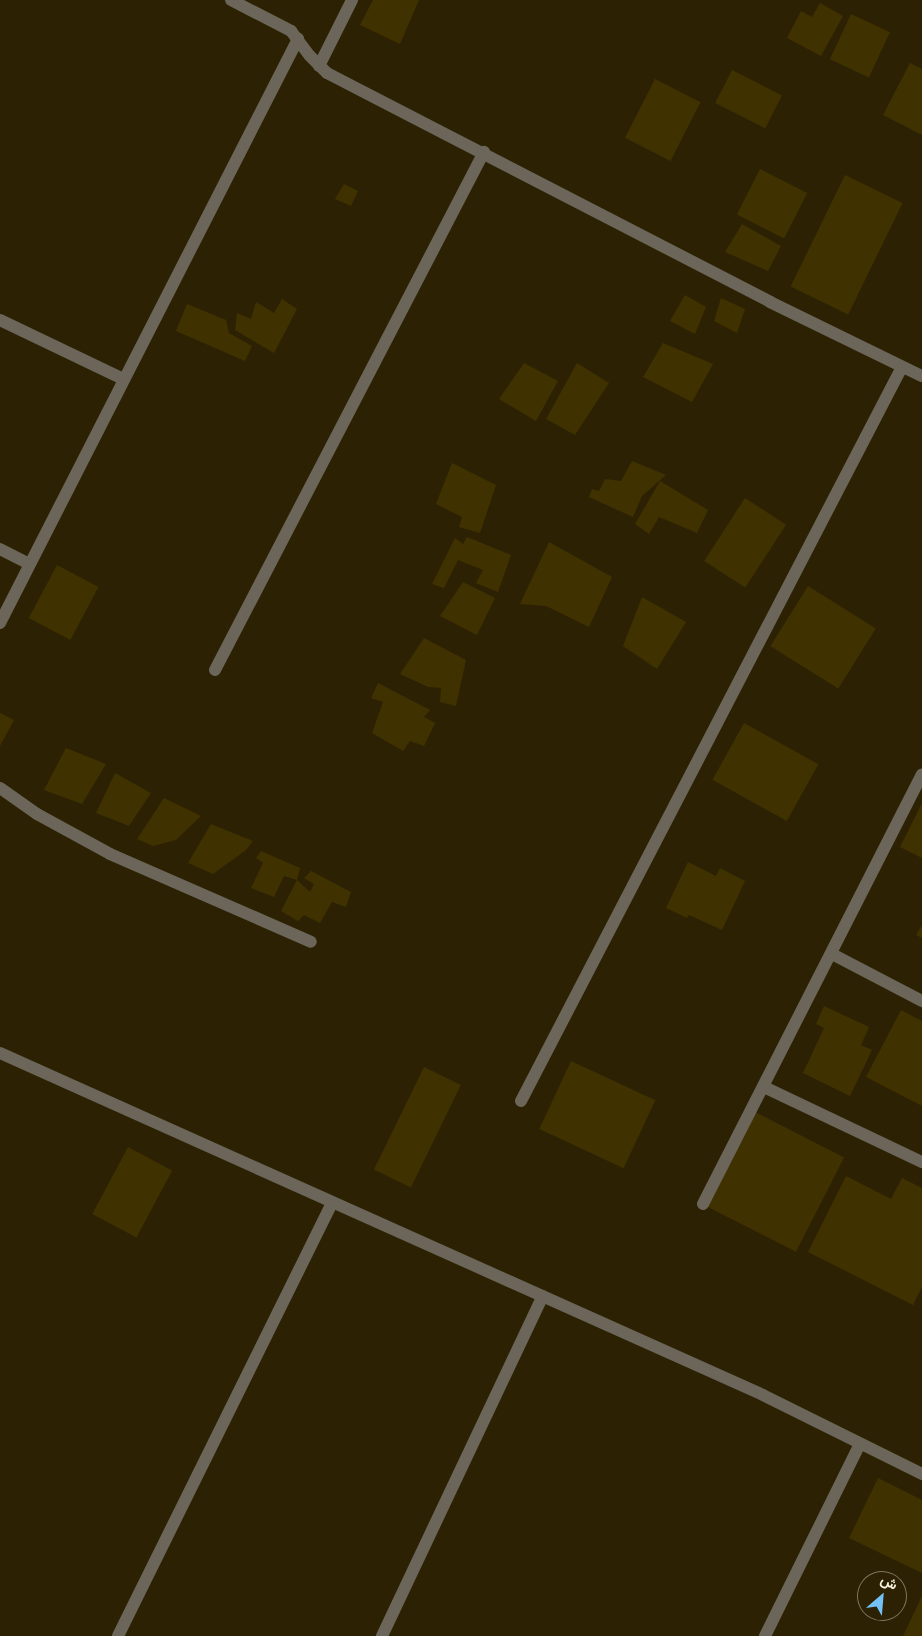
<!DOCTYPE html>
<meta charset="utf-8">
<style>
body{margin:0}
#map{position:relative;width:922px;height:1636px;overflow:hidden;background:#2c2203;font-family:Overpass,Vazirmatn,sans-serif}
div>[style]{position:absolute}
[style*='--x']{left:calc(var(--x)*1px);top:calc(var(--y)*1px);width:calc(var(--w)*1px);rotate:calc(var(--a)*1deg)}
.building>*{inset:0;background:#403101;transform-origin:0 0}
.minor>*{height:12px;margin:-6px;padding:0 6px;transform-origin:6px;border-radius:6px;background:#6b6659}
span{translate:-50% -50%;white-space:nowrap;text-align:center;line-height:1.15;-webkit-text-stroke:4px #2c2203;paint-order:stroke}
.north{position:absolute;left:857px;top:1571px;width:50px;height:50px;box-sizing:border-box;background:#2c2203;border:1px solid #7e765c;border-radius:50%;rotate:27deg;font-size:14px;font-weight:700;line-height:20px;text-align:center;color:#faf4e2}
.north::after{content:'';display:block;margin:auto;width:18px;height:22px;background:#73c1f6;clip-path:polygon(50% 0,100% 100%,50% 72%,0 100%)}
</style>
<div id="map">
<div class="building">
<div style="clip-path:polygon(373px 0,419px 0,400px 44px,360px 25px)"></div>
<div style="clip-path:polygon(820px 3px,843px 16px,821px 56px,787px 38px,801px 11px,812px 17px)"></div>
<div style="left:851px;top:14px;width:43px;height:50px;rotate:25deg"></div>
<div style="clip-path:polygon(910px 63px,922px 69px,922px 135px,883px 115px)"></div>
<div style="left:732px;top:70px;width:56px;height:37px;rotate:27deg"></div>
<div style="left:655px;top:79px;width:51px;height:66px;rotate:27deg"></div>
<div style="left:760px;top:169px;width:53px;height:51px;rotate:27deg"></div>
<div style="left:845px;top:175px;width:64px;height:124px;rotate:26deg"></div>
<div style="clip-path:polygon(344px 184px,358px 191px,351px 206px,335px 199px)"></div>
<div style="clip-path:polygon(742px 224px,781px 246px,768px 271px,725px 252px)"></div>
<div style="clip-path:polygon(685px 295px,706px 307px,695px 334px,670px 321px)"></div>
<div style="clip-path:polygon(721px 298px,745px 309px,737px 333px,714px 321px)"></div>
<div style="clip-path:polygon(282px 299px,297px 309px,274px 353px,235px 330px,237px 313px,251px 319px,256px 302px,274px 313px)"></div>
<div style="clip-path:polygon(187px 304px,226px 320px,229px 333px,252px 346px,245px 361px,176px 331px)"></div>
<div style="clip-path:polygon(663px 343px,713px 364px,692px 402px,643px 377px)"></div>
<div style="clip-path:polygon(524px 363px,558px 381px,536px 421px,499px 399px)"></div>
<div style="clip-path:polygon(577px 363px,609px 383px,575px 435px,546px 419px)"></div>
<div style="clip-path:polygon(632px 461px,666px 475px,642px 496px,633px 517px,589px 497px,592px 489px,599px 491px,605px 479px,621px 481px)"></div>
<div style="clip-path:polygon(452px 463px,496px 485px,480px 533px,459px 527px,462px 517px,436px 504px)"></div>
<div style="clip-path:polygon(660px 481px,708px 510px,697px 533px,659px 517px,649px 534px,635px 524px)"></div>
<div style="left:745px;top:498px;width:49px;height:75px;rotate:33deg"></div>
<div style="clip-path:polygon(467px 537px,511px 555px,498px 592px,476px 583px,483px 570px,458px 560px,444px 588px,432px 584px,455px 538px,463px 544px)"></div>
<div style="clip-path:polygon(549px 542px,612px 577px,589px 627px,546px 606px,520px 604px)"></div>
<div style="left:57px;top:565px;width:47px;height:60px;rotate:28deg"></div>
<div style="clip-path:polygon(463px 582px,495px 598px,477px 635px,440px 616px)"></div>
<div style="left:808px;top:586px;width:80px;height:71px;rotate:32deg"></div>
<div style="clip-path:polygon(642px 597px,686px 622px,657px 669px,623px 646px)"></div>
<div style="clip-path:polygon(424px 638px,466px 660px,456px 706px,440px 702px,441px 688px,428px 687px,400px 674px)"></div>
<div style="clip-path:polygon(378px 683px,430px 710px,424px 717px,435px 723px,424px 746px,410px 741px,403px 751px,372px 733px,383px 702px,371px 698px)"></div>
<div style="clip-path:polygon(0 713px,14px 720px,0 746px)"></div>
<div style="left:744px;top:723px;width:85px;height:65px;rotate:29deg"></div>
<div style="clip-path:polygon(66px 748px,106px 764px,82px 804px,44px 790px)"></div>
<div style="clip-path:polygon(115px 773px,151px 793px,129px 826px,96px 813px)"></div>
<div style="clip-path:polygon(164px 798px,201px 816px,176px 840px,153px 846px,137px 839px)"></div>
<div style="clip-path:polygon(922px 803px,922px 858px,900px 847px)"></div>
<div style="clip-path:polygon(211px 824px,253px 841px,246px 850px,213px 874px,188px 863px)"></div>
<div style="clip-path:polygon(261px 851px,300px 868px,297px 880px,284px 876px,274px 897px,251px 888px,263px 863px,256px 858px)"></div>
<div style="clip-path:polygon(688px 862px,716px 876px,720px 868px,745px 881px,722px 930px,689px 915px,687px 918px,666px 908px)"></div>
<div style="clip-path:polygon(311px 871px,351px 892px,346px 907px,332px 902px,320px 923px,304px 915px,298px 921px,281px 911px,297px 880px,310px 892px,314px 884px,304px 878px)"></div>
<div style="clip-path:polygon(922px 925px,922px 938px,916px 935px)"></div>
<div style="clip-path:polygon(824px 1006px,869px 1027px,861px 1045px,872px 1050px,850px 1096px,803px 1073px,824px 1028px,816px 1024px)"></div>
<div style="clip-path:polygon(901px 1010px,922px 1021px,922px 1106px,866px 1077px)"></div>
<div style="left:571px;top:1061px;width:93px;height:75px;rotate:25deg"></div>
<div style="left:424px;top:1067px;width:41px;height:114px;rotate:26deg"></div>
<div style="left:755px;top:1112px;width:100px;height:106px;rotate:27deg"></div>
<div style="left:128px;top:1147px;width:50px;height:76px;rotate:28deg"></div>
<div style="clip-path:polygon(846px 1176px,891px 1199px,902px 1178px,922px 1188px,922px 1287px,913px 1305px,808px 1252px)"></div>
<div style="clip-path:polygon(878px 1478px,922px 1500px,922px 1573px,849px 1538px)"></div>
<div style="clip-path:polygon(922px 1596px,922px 1636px,903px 1636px)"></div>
</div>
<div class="minor">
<div style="--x:231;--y:0;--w:68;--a:27.3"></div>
<div style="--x:291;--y:31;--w:31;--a:53"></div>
<div style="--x:310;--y:56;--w:24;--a:45"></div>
<div style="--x:327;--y:73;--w:499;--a:27.3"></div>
<div style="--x:770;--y:302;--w:169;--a:26"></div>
<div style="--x:319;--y:66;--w:74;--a:-63.4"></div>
<div style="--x:0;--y:320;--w:136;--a:25.6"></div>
<div style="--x:0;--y:549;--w:33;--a:27"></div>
<div style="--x:0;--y:623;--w:656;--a:-62.97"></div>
<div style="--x:215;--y:670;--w:584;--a:-62.56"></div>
<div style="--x:0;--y:788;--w:45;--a:35.1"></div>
<div style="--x:37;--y:814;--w:83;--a:28.7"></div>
<div style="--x:110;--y:854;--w:219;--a:23.6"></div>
<div style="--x:832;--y:954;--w:102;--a:27.6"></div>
<div style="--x:0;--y:1053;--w:836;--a:24.14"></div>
<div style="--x:763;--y:1395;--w:178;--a:26.4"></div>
<div style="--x:764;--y:1087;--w:175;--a:25.4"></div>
<div style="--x:521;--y:1101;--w:827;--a:-62.57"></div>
<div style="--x:703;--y:1204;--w:482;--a:-63"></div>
<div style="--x:118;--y:1636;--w:483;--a:-63.7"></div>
<div style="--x:382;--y:1636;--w:376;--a:-64.7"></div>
<div style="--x:765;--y:1636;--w:214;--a:-63.7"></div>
</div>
<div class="north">ش</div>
</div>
